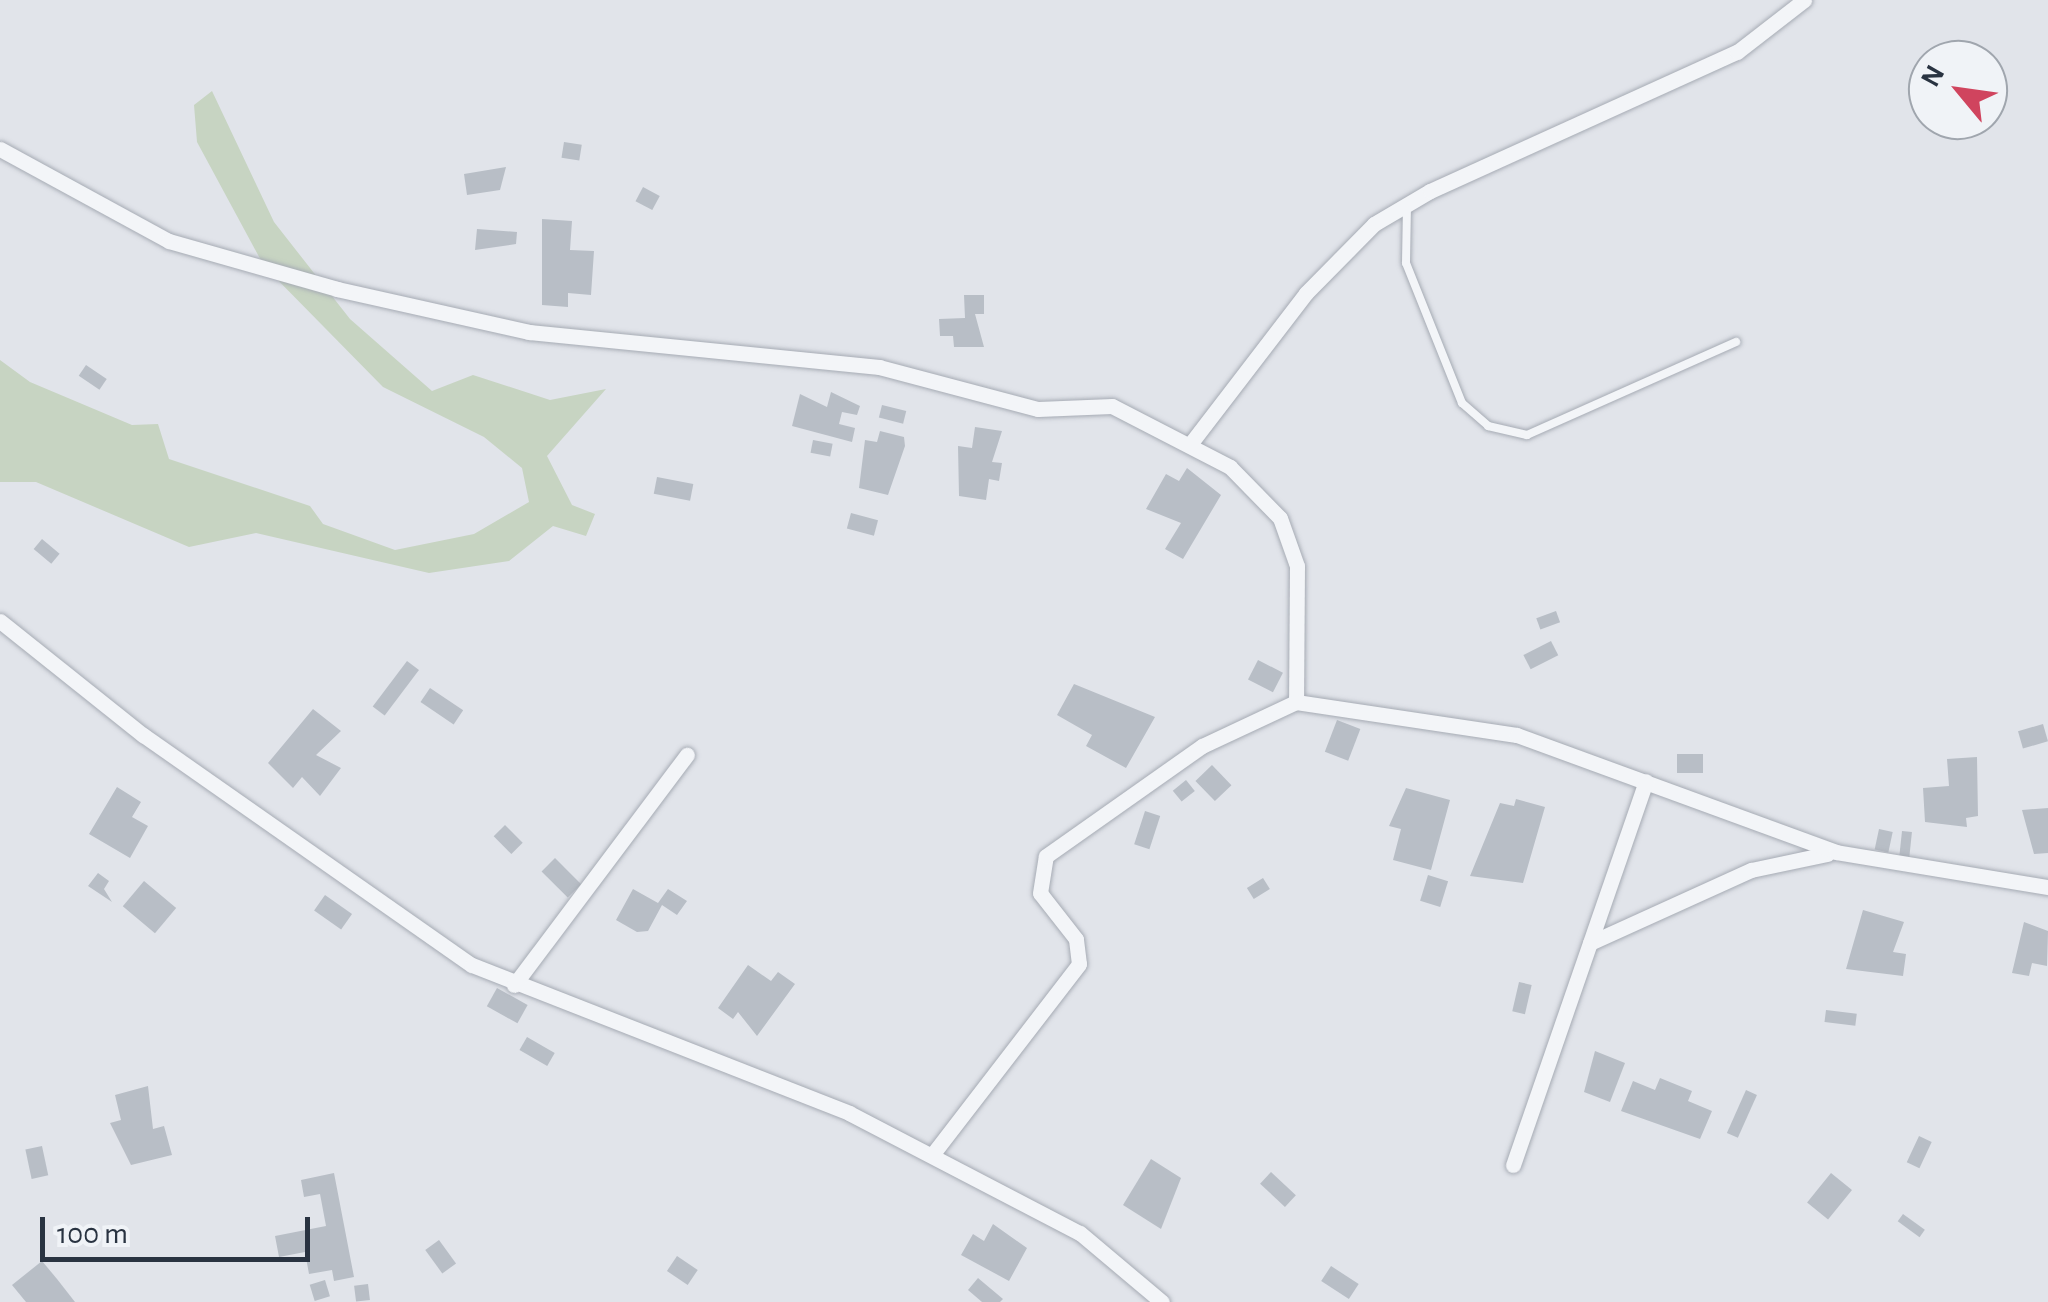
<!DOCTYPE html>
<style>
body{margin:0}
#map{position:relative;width:2048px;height:1302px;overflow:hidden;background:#e1e4ea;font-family:"Alegreya Sans",sans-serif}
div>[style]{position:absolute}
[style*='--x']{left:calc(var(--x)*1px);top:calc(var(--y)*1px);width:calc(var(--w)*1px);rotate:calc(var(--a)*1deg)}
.green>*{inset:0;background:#c7d4c2}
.building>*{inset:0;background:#b8bec6;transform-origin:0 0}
.roads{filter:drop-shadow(0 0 2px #a6abb4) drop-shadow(0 0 2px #a6abb4)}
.lane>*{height:8px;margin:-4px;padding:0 4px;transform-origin:4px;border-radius:4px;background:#f3f5f8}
.street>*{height:15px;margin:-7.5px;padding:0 7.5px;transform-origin:7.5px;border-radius:7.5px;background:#f3f5f8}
span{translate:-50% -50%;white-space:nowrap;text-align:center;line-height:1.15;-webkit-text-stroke:8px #f0f3f7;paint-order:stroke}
.north{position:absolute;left:1908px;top:40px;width:100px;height:100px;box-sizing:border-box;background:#f0f3f7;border:2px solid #a0a6ae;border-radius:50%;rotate:299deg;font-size:28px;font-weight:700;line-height:40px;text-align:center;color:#293341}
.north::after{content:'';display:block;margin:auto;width:35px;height:45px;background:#d0445e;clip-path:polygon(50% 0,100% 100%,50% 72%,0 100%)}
.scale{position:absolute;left:40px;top:1217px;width:270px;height:45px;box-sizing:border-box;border:5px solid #293341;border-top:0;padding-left:12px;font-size:30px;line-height:35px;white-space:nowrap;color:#293341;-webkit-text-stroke:8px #f0f3f7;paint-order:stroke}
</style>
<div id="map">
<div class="green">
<div style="clip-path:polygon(212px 91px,274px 222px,350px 319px,432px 391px,473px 375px,550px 400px,606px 389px,547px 456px,572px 505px,595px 514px,586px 536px,553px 526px,509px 561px,429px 573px,256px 533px,189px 547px,36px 482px,0 482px,0 360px,30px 382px,132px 425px,158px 424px,169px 459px,310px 506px,323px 524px,395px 550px,474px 534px,529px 502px,522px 468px,484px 437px,383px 387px,264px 266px,197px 142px,194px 105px)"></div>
</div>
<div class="building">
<div style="left:564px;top:142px;width:18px;height:16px;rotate:9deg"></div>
<div style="clip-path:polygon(506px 167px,500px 190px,467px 195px,464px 174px)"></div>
<div style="left:643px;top:187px;width:19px;height:16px;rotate:28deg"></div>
<div style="clip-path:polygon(542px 219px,572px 221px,570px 250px,594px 251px,591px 295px,568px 293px,568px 307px,542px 305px)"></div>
<div style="clip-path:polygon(477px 229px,517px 232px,516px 244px,475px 250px)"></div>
<div style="clip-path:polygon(964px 295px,984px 295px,984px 314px,975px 314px,984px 347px,954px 347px,953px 336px,940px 336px,939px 319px,965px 318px)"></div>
<div style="left:86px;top:365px;width:25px;height:13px;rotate:34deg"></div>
<div style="clip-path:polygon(831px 392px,860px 406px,857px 415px,842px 412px,839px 424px,855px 428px,852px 442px,792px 426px,800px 394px,827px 407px)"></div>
<div style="left:882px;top:405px;width:25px;height:13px;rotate:14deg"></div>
<div style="clip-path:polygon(975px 427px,1002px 431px,992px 462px,1002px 463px,999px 481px,989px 479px,986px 500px,959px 496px,958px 446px,972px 448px)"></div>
<div style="clip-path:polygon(880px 431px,904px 437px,905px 446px,888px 495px,859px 488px,865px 440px,877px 442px)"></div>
<div style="left:813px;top:440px;width:20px;height:13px;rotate:11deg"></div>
<div style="clip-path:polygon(1187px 468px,1221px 495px,1183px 559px,1165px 549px,1181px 523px,1146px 509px,1166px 474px,1179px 481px)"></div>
<div style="left:657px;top:477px;width:37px;height:17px;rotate:11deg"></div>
<div style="left:851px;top:513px;width:28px;height:16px;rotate:15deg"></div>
<div style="left:42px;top:539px;width:23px;height:13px;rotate:40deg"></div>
<div style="left:1556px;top:611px;width:12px;height:21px;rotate:70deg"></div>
<div style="left:1551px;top:641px;width:16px;height:31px;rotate:63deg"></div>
<div style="left:1258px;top:660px;width:28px;height:22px;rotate:27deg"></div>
<div style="left:407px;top:661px;width:15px;height:57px;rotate:37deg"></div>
<div style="clip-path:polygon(1074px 684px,1155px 717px,1126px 768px,1086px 746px,1092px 735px,1057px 715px)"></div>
<div style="left:430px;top:688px;width:40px;height:17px;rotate:34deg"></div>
<div style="clip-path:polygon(313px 709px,341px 731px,316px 755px,341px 768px,320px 796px,302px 777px,293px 788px,268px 763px)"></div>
<div style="left:1337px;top:720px;width:25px;height:34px;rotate:21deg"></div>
<div style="left:2043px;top:724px;width:18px;height:26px;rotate:74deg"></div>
<div style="left:1703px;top:754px;width:19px;height:26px;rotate:90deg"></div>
<div style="clip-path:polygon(1977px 757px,1978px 816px,1966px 818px,1967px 827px,1925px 822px,1923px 788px,1949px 786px,1947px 759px)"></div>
<div style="left:1212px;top:765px;width:28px;height:23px;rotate:46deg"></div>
<div style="left:1186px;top:780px;width:14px;height:17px;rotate:51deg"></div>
<div style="clip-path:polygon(117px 787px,141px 802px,132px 817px,148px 826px,130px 858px,89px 834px)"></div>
<div style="clip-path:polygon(1406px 788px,1450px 800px,1431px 870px,1393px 860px,1401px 829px,1389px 826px)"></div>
<div style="clip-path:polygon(1516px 799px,1545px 807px,1523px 883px,1470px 876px,1500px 803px,1514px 806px)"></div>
<div style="clip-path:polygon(2048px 808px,2048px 853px,2034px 854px,2022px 810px)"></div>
<div style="left:1145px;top:811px;width:16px;height:35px;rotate:18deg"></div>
<div style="left:505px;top:825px;width:25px;height:16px;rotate:45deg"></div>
<div style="left:1879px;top:829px;width:14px;height:21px;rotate:12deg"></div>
<div style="left:1902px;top:831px;width:10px;height:25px;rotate:6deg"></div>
<div style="left:555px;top:858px;width:37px;height:19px;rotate:45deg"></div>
<div style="clip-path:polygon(98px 873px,109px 881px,104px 889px,112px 902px,88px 886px)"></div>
<div style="left:1428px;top:875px;width:21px;height:27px;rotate:17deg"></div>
<div style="left:1263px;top:878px;width:13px;height:19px;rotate:58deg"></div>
<div style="left:144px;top:881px;width:42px;height:33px;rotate:40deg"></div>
<div style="clip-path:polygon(633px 889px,658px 903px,668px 889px,687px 901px,677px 915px,662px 905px,648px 931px,637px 932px,616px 920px)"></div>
<div style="left:325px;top:895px;width:33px;height:19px;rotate:35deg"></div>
<div style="clip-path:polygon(1863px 910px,1904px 922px,1893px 952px,1906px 954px,1903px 976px,1846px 969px)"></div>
<div style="clip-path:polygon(2024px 922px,2048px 931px,2047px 966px,2032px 963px,2029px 976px,2012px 973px)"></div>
<div style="clip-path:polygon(748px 965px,771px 981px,778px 972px,795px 984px,757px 1036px,738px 1012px,733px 1019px,718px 1008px)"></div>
<div style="left:1519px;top:982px;width:13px;height:30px;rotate:13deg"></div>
<div style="left:497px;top:988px;width:35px;height:21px;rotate:29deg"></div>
<div style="left:1826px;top:1010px;width:31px;height:12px;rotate:7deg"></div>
<div style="left:527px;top:1037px;width:32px;height:15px;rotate:30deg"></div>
<div style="clip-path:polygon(1595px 1051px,1625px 1063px,1610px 1102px,1584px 1092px)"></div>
<div style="clip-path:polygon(1660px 1078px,1692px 1091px,1688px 1101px,1712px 1111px,1700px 1139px,1621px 1111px,1633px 1081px,1655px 1090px)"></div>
<div style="clip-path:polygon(148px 1086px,153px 1129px,164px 1126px,172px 1155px,131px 1165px,110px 1123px,121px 1120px,115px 1095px)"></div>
<div style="left:1746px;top:1090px;width:12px;height:47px;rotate:24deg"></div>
<div style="left:1919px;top:1136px;width:14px;height:29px;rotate:25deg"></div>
<div style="left:42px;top:1146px;width:30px;height:17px;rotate:78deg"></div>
<div style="clip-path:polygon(1151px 1159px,1181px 1178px,1161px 1229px,1123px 1205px)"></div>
<div style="left:1271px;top:1172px;width:34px;height:16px;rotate:43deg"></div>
<div style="clip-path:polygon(334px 1173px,354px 1277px,334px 1281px,332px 1270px,309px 1274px,305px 1252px,279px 1257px,275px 1236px,326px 1226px,320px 1194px,304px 1197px,301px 1180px)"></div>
<div style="left:1831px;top:1173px;width:27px;height:38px;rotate:39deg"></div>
<div style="left:1903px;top:1214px;width:27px;height:9px;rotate:36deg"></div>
<div style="clip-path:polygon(993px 1224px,1027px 1248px,1009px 1281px,961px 1255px,973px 1234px,984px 1241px)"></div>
<div style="left:439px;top:1240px;width:29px;height:17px;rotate:54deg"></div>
<div style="left:677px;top:1256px;width:25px;height:18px;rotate:34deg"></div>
<div style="clip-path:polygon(42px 1261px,57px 1279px,75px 1302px,26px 1302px,12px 1285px)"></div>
<div style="left:1331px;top:1266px;width:33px;height:18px;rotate:33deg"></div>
<div style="clip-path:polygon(978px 1278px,1003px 1299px,1000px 1302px,982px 1302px,968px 1290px)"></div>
<div style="left:325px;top:1280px;width:17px;height:16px;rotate:73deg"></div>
<div style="left:368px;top:1284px;width:16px;height:14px;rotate:83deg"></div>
</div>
<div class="roads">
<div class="lane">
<div style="--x:1407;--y:205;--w:58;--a:91"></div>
<div style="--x:1406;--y:263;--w:151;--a:68.2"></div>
<div style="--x:1462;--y:403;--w:35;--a:41"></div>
<div style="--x:1488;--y:426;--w:40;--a:13"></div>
<div style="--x:1527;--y:435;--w:229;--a:-24"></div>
</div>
<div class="street">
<div style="--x:0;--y:149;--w:192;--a:28.6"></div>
<div style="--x:169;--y:241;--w:175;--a:15.9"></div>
<div style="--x:337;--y:289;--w:197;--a:12.6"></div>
<div style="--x:529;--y:332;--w:352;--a:5.7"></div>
<div style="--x:879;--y:367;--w:164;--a:14.8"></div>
<div style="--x:1038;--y:409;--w:74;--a:-2.3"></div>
<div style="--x:1112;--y:406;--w:133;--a:27.3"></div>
<div style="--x:1230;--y:467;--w:71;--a:45.6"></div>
<div style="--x:1280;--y:518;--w:51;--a:70.5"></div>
<div style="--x:1297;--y:566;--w:136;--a:90.4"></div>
<div style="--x:1191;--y:443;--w:189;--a:-52.5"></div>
<div style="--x:1306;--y:293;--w:97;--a:-45.4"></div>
<div style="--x:1374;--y:224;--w:65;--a:-30.5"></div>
<div style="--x:1430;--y:191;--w:337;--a:-24.4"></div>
<div style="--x:1737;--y:52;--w:85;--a:-37.8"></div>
<div style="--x:0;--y:621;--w:183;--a:38.6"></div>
<div style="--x:143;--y:735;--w:401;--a:35"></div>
<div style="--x:472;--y:965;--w:405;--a:21.4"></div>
<div style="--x:849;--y:1113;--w:260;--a:27.5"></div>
<div style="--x:1080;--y:1233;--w:107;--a:40.1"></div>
<div style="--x:1590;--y:943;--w:177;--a:-24.4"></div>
<div style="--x:1751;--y:870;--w:78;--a:-11.9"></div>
<div style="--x:514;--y:985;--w:288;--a:-53.1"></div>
<div style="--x:932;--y:1155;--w:241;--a:-52.4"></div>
<div style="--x:1079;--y:964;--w:25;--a:-97"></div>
<div style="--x:1076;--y:939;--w:58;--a:-128"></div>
<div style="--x:1040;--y:893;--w:37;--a:-81"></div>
<div style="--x:1046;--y:856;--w:191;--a:-35.2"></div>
<div style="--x:1202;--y:746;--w:104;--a:-25.1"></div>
<div style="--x:1296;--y:702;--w:223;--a:8.5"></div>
<div style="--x:1517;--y:735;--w:340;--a:20.1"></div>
<div style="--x:1836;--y:852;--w:215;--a:9.4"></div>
<div style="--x:1513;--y:1165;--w:406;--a:-70.9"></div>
</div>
</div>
<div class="north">N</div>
<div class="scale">100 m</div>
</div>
